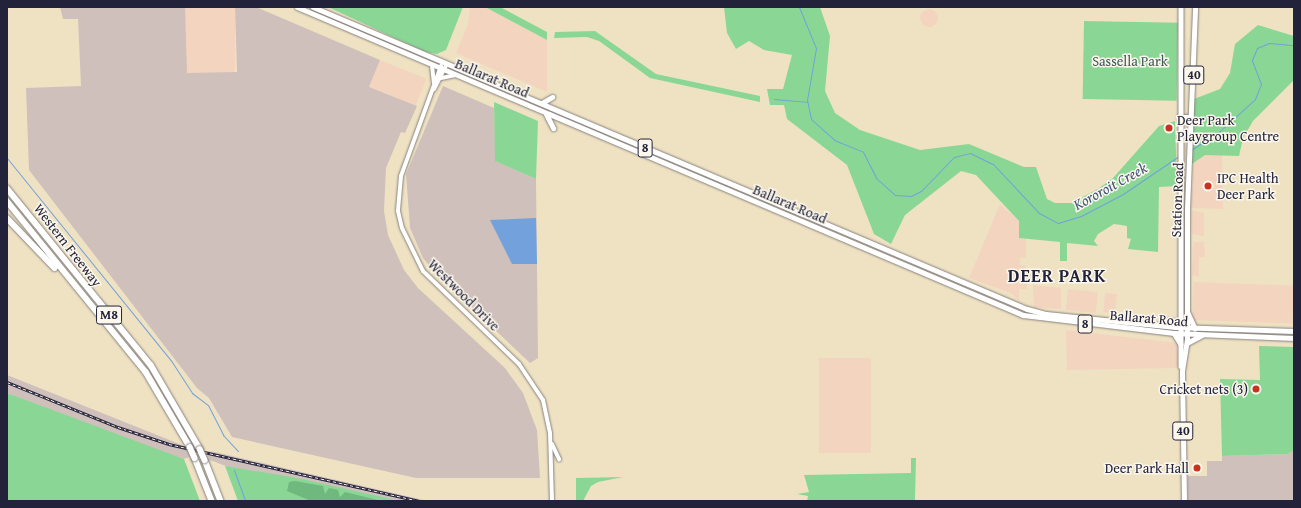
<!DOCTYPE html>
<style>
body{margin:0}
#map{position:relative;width:1301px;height:508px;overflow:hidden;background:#efe2c3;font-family:"Gentium Book Plus",serif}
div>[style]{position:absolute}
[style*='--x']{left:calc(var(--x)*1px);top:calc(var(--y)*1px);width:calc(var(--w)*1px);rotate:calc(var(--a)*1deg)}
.built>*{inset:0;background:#f3d4bf;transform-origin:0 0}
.round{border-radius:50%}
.industrial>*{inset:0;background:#cfc0bb}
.green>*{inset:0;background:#8ad795;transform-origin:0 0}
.forest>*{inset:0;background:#6fb87e}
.water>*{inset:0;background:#72a1db}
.stream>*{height:1px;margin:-0.5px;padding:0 0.5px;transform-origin:0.5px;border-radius:0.5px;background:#72a1db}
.roads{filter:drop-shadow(0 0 1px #88827f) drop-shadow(0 0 1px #88827f)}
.secondary>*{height:4px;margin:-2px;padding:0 2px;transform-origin:2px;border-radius:2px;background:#fff}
.primary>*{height:4.5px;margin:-2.25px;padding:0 2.25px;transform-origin:2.25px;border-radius:2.25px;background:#fff}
.trunk>*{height:5px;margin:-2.5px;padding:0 2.5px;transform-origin:2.5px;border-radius:2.5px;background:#fff}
.motorway>*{height:5.5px;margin:-2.75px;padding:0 2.75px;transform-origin:2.75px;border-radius:2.75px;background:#fff}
.rail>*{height:2.5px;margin-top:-1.25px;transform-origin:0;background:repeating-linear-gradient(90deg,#fbf7ec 0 3px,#22223b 0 6px);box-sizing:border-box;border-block:1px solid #22223b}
.bridges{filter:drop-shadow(0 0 1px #88827f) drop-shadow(0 0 1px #88827f)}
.motorway-bridge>*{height:5.5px;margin:-2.75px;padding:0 2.75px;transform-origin:2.75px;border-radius:2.75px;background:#fff}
.dots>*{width:11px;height:11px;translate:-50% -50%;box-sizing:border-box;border:2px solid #fbf7ec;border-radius:50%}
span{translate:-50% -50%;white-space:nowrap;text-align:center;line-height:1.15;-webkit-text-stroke:3px #fbf7ec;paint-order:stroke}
.shield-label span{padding:1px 3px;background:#fbf7ec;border:1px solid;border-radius:3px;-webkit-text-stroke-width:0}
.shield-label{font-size:13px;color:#22223b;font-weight:700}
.park-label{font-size:14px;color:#415856}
.street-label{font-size:14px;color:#22223b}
.poi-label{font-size:14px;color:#22223b}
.left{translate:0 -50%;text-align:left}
.right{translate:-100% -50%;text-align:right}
.water-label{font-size:15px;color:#42557b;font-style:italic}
.district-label{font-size:18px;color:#22223b;font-weight:700;letter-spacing:1px}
.frame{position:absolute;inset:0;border:8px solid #22223b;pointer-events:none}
</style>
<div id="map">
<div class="built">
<div style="left:185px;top:7px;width:50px;height:67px"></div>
<div style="clip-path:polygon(470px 7px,485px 7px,547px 40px,547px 92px,456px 53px,468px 24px)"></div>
<div class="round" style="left:920px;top:9px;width:18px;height:18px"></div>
<div style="left:380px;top:60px;width:50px;height:29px;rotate:22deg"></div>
<div style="clip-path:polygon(1205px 155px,1222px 155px,1223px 209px,1191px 208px,1194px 163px)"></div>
<div style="clip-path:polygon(1000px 204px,1019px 221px,1019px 238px,1026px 239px,1026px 258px,1020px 258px,1020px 265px,1026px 266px,1027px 289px,1019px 289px,1019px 301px,1011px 293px,969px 278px)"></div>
<div style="clip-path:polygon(1191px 210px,1204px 213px,1204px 236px,1192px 234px)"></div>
<div style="clip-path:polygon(1194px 242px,1204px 242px,1205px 257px,1199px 257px,1199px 277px,1192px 275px)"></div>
<div style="left:1194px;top:282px;width:100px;height:38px;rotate:2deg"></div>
<div style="clip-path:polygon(1033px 285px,1061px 288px,1061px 309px,1034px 307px)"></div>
<div style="left:1068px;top:289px;width:30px;height:21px;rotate:6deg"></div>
<div style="left:1105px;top:293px;width:12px;height:19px;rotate:5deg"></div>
<div style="clip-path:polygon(1066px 330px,1177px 343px,1178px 368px,1067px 370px)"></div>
<div style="left:819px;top:358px;width:52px;height:95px"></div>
</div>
<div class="industrial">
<div style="clip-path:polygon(60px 7px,185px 7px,187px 73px,237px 72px,235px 7px,256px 7px,380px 60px,369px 87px,417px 106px,405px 133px,401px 132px,386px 168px,384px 211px,388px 235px,404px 270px,418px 288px,505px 368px,523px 393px,537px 430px,540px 478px,416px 478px,232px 437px,209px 398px,197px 388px,29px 170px,26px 88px,81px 86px,78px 19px,63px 19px)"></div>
<div style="clip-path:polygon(443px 86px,494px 108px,496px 161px,536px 179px,538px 358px,530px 363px,437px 275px,423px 258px,410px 228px,406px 174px)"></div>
<div style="clip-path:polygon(7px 375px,187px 447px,192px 456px,184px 459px,120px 438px,7px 393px)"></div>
<div style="clip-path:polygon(1294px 450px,1294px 501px,1188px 501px,1188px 476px,1207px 476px,1207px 461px,1222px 461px,1222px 456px,1288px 454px)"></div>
<div style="clip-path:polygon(206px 451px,215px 452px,428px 501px,400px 501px,228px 467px,210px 460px)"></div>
</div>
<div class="green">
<div style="clip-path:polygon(328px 7px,463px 7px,446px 50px,437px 54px,425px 52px)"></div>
<div style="clip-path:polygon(485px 7px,500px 7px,547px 32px,547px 40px)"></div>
<div style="clip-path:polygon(724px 7px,820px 7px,830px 36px,825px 91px,835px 113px,860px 130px,920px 150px,969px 144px,1024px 167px,1036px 167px,1047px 199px,1055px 203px,1071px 203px,1098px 189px,1113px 178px,1159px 126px,1175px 121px,1177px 186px,1159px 187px,1158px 252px,1128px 249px,1131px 239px,1127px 238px,1127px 226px,1114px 224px,1098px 234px,1094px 241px,1098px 246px,1067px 243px,1067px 261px,1060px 261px,1060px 242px,1019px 238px,1019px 221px,976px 175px,961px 171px,905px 215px,891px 244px,874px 234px,847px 165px,787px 119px,784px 105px,770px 105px,767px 89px,783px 89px,792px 55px,764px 50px,749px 41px,736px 49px,727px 33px)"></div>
<div style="left:1084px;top:21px;width:94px;height:78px;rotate:1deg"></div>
<div style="clip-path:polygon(1258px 25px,1294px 36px,1294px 80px,1253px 121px,1243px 138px,1239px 156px,1205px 155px,1192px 164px,1194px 99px,1220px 89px,1230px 73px,1235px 44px)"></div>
<div style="clip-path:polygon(595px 31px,656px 74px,760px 96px,760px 102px,650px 78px,599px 41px,587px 37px,554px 38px,555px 32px)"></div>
<div style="clip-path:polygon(494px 102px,538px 121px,536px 179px,495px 161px)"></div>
<div style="clip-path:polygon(1259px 346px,1294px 347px,1294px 450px,1288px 454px,1222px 456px,1220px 379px,1260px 380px)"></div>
<div style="clip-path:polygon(7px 393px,184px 459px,200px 501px,7px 501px)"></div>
<div style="clip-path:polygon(911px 458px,916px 458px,915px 501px,807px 501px,808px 496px,797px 494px,809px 492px,804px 475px,911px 473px)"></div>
<div style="clip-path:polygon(225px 466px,297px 478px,400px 501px,238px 501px)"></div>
<div style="clip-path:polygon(623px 477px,598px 482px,591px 486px,583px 501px,576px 501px,576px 478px)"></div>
</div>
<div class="forest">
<div style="clip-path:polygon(295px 481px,323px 486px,325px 494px,329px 488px,338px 490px,340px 497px,345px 492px,382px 501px,311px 501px,287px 491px,289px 482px)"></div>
</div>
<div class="water">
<div style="clip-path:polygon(536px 218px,537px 264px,512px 264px,490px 220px)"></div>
</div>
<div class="stream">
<div style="--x:799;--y:7;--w:44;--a:67.5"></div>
<div style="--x:816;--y:48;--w:53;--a:99.8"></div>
<div style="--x:807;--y:100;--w:19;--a:78"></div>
<div style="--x:811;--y:119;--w:31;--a:42"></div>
<div style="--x:834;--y:140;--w:31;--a:22"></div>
<div style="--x:863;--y:152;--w:29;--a:63"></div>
<div style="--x:876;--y:178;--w:25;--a:42"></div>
<div style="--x:895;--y:195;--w:16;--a:4"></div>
<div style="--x:911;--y:196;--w:11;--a:-27"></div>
<div style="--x:921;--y:191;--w:47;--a:-45.9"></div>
<div style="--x:954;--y:157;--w:16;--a:-14"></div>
<div style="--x:970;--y:153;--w:25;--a:26"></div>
<div style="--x:993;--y:164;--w:67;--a:46.8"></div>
<div style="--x:1039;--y:213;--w:21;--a:28"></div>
<div style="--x:1058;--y:223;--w:24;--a:-17"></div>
<div style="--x:1081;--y:216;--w:47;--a:-27.6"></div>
<div style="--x:1123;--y:194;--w:68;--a:-34.2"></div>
<div style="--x:774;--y:99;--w:33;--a:5"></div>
<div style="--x:1191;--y:150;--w:35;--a:-33"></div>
<div style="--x:1220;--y:131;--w:47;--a:-42.4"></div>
<div style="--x:1255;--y:99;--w:16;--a:-68"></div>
<div style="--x:1261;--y:84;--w:26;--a:-111"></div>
<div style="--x:1252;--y:60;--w:13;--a:-67"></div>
<div style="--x:1257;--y:48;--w:13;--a:-23"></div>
<div style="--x:1269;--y:43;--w:25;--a:5"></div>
<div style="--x:7;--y:158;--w:262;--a:51"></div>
<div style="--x:172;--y:362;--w:37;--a:57"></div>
<div style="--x:192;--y:393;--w:20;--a:37"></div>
<div style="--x:208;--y:405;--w:34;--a:63"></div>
<div style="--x:223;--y:435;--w:22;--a:47"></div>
<div style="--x:234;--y:470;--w:33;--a:70"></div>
</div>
<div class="roads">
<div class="secondary">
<div style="--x:432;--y:65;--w:18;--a:84"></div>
<div style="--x:441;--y:66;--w:117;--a:110"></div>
<div style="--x:401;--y:176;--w:35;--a:95"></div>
<div style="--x:398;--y:211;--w:17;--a:77"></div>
<div style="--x:402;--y:228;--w:48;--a:64"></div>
<div style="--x:423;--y:271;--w:134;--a:44.1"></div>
<div style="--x:519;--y:364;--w:43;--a:56.3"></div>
<div style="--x:543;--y:400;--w:34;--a:78"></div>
<div style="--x:550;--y:433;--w:68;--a:88.3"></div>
<div style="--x:441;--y:78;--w:15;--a:-11"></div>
<div style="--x:434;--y:89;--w:28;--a:-63"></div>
<div style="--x:552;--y:444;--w:17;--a:65"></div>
</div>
<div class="primary">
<div style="--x:1181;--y:7;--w:359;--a:90"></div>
<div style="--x:1179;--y:117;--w:13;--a:0"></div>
<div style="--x:1188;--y:313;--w:17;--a:65"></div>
<div style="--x:1157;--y:325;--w:12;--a:-20"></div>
<div style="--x:1168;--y:321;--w:13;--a:4"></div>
<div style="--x:1174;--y:333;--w:13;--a:58"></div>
<div style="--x:1187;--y:343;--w:17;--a:-28"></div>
<div style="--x:1184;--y:501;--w:130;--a:-90.9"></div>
<div style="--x:1182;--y:371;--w:33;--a:-81"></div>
<div style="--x:1187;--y:338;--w:129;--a:-90"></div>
<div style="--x:1187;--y:209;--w:202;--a:-87.7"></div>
</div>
<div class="trunk">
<div style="--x:297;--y:7;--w:789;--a:22.99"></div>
<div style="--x:1023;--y:315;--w:152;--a:6.8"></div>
<div style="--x:1174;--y:333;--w:120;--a:2.4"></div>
<div style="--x:313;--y:7;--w:775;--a:22.93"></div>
<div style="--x:1027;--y:309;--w:20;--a:15"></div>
<div style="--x:1046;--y:314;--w:130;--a:5.8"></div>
<div style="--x:1175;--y:327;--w:119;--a:1.9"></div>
<div style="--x:542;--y:103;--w:12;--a:-31"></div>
<div style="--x:546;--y:114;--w:16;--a:63"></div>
</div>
<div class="motorway">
<div style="--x:7;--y:188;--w:228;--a:50.9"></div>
<div style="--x:151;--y:365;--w:97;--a:59.7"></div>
<div style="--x:7;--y:201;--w:220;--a:50.9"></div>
<div style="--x:146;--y:372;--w:87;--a:59.6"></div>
<div style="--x:7;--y:218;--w:69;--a:46.2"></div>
<div style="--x:195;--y:458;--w:46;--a:68.4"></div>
<div style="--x:205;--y:460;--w:44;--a:68.7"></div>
</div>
</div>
<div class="rail">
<div style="--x:7;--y:382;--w:120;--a:22.1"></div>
<div style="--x:118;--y:427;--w:54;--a:18.4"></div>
<div style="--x:169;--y:444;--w:256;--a:12.8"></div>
</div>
<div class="bridges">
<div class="motorway-bridge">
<div style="--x:190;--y:447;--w:12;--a:66"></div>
<div style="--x:200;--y:449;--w:12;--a:66"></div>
</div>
</div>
<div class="dots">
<div style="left:1169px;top:128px;background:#c8321e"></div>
<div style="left:1208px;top:186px;background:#c8321e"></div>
<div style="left:1256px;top:389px;background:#c8321e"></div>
<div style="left:1197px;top:468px;background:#c8321e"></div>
</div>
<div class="shield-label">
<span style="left:1194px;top:75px">40</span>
<span style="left:645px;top:148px">8</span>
<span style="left:109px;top:315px">M8</span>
<span style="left:1085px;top:324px">8</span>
<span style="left:1183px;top:431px">40</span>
</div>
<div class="park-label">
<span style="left:1130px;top:61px">Sassella Park</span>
</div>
<div class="street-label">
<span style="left:492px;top:78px;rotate:23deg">Ballarat Road</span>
<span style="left:1177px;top:200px;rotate:-88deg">Station Road</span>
<span style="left:790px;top:204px;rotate:23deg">Ballarat Road</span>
<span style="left:68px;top:245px;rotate:52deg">Western Freeway</span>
<span style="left:464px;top:295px;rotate:45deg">Westwood Drive</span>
<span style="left:1149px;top:318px;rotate:5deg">Ballarat Road</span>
</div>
<div class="poi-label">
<span class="left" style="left:1177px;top:128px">Deer Park<br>Playgroup Centre</span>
<span class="left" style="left:1217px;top:186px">IPC Health<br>Deer Park</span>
<span class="right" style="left:1248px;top:389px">Cricket nets (3)</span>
<span class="right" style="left:1189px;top:468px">Deer Park Hall</span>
</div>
<div class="water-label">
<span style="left:1110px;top:186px;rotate:-29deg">Kororoit Creek</span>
</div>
<div class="district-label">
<span style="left:1057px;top:276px">DEER PARK</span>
</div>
<div class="frame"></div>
</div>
